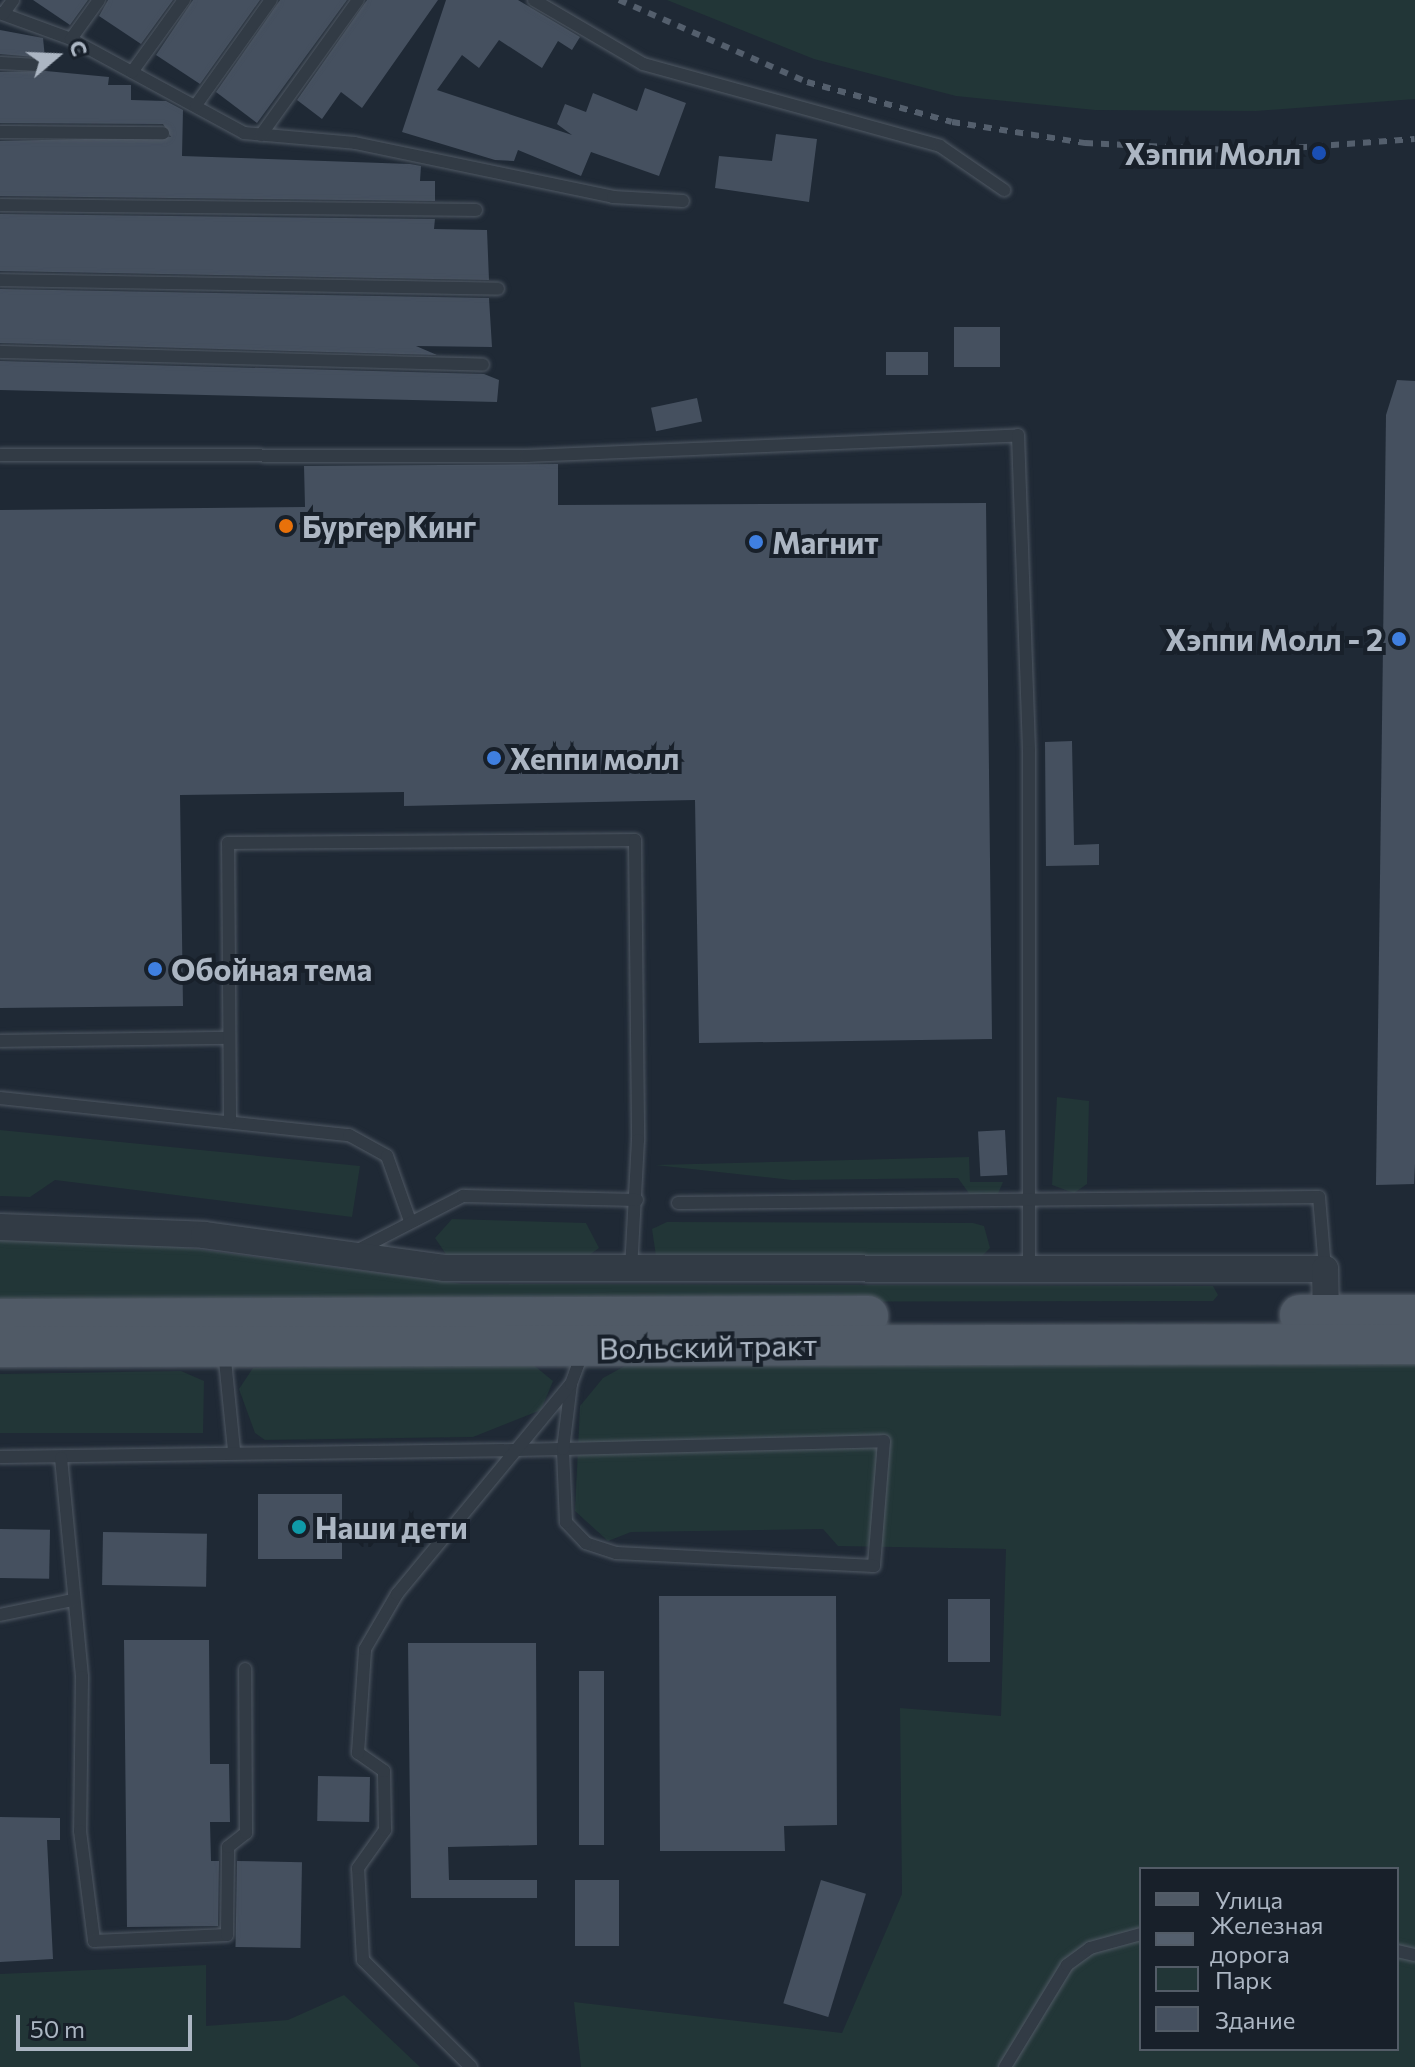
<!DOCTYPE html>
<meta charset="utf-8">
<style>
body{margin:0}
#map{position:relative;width:1415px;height:2067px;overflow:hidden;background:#1f2935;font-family:Commissioner,sans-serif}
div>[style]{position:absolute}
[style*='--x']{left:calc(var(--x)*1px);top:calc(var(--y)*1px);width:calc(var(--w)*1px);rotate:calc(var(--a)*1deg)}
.green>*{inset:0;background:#223637}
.building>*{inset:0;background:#45505f;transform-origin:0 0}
.roads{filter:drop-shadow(0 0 2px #505964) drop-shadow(0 0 2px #505964)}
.service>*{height:12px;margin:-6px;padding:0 6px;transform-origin:6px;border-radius:6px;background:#323b45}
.minor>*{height:26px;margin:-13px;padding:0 13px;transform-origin:13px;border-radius:13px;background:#323b45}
.primary>*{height:40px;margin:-20px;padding:0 20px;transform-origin:20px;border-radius:20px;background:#505a66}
.rail>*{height:6px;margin-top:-3px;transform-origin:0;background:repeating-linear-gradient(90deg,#545f6d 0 8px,transparent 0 16px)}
.dots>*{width:22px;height:22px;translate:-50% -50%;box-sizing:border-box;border:4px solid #18202a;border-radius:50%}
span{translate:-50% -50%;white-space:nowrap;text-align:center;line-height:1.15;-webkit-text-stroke:8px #18202a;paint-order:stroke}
.poi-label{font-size:30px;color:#acb6c3;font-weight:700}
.right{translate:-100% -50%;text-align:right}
.left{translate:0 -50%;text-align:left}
.street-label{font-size:30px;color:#acb6c3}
.legend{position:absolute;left:1139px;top:1867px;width:260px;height:184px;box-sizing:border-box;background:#18202a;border:2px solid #535c67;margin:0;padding:10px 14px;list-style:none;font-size:24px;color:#acb6c3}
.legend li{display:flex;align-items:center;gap:16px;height:40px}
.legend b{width:40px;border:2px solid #535c67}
.north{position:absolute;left:16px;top:16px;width:80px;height:80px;-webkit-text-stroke:6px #18202a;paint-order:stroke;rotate:71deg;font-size:22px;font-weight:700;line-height:32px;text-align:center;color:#acb6c3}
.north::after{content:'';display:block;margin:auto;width:28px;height:36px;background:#acb6c3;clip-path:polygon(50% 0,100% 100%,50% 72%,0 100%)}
.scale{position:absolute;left:16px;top:2015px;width:176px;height:36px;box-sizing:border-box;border:4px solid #acb6c3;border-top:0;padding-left:10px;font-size:24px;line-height:28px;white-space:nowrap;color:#acb6c3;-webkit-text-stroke:6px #18202a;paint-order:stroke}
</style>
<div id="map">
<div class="green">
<div style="clip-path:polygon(667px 0,1415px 0,1415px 99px,1256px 111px,1095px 110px,956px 96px,814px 59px)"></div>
<div style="clip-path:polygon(1057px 1097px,1089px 1101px,1087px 1184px,1074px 1193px,1052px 1185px)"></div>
<div style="clip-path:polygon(0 1130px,360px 1166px,352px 1217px,55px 1180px,30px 1197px,0 1196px)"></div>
<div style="clip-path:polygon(969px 1157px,970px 1182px,1003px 1182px,997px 1196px,973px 1199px,958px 1178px,792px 1180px,655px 1165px)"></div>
<div style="clip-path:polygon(452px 1219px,586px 1223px,599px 1248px,585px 1258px,448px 1257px,435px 1238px)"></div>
<div style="clip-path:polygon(667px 1222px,973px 1223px,984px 1226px,990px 1248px,978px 1260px,656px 1256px,652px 1229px)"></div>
<div style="clip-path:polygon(0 1234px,165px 1245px,463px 1284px,1213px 1286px,1218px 1295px,1213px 1301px,0 1303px)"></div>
<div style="clip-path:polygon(evenodd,1415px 1358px,1415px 2067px,581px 2067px,574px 2002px,842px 2033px,902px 1894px,900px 1708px,1001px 1716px,1006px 1549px,838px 1546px,823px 1529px,631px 1532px,608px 1541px,575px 1511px,580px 1406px,603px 1378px,634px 1361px,1415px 1358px,1141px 1869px,1397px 1869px,1397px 2049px,1141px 2049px,1141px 1869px)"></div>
<div style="clip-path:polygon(531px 1363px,553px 1381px,541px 1410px,473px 1437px,265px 1440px,255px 1433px,239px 1389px,253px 1368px)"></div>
<div style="clip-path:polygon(181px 1371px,204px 1381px,203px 1433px,0 1433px,0 1374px)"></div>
<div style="clip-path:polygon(206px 1965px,206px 2026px,288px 2020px,344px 1995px,420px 2067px,0 2067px,0 1974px)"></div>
</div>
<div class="building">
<div style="clip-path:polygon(33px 0,88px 0,70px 25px)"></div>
<div style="clip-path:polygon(108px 0,173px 0,141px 44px,99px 16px)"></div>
<div style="clip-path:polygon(193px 0,260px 0,200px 84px,156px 55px)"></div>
<div style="clip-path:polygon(280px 0,347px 0,257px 123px,216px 92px)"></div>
<div style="clip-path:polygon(367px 0,438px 0,362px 108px,341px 92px,322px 119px,297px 100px)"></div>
<div style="clip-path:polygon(446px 0,518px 0,580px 37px,572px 50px,558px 41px,542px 68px,499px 40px,479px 68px,462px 55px,437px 90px,572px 135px,557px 124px,565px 104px,586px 112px,593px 93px,637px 111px,645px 88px,686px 103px,659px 176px,591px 152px,581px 176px,518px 150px,514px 161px,495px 160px,402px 132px)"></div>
<div style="clip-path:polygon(0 30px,43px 38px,45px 58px,0 54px)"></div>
<div style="clip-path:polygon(46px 71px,109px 77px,108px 85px,131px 85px,131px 100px,166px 101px,183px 110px,182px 156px,410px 164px,421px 166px,420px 181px,435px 181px,435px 201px,0 196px,0 141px,171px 137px,163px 124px,0 123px,0 72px)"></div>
<div style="clip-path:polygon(776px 134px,817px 139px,809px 202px,715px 188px,719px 156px,772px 161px)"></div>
<div style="clip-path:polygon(0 214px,435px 219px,434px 229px,487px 230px,489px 280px,0 271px)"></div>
<div style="clip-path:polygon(0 289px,489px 298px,492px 347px,416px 346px,437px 355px,0 343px)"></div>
<div style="left:1000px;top:327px;width:40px;height:46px;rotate:90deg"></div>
<div style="left:928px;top:352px;width:23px;height:42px;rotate:90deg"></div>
<div style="clip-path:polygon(0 361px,484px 374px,499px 380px,497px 402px,0 390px)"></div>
<div style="clip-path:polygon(1397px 380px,1415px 381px,1415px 1164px,1414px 1184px,1376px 1185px,1386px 415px)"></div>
<div style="left:697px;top:398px;width:24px;height:47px;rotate:78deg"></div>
<div style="clip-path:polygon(558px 464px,558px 505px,986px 503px,992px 1039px,699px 1043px,695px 800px,404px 806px,404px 792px,180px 795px,183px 1006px,0 1008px,0 510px,305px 507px,304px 466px)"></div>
<div style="clip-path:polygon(1072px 741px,1074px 845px,1099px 844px,1099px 865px,1046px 866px,1045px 742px)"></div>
<div style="left:1005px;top:1130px;width:45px;height:27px;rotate:87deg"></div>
<div style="left:258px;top:1494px;width:84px;height:65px"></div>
<div style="left:0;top:1529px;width:50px;height:49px;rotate:1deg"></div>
<div style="left:103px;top:1532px;width:104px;height:53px;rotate:1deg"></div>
<div style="clip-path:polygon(659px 1596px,836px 1596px,837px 1825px,784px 1826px,785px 1851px,660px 1851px)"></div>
<div style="left:948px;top:1599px;width:42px;height:63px"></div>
<div style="clip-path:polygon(124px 1640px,209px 1640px,210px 1764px,229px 1764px,230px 1822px,210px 1822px,211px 1861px,219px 1861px,218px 1926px,127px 1927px)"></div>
<div style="clip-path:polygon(408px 1643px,536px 1643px,537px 1845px,448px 1847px,449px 1880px,537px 1880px,537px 1898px,411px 1898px)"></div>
<div style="left:579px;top:1671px;width:25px;height:174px"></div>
<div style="left:318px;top:1776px;width:52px;height:45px;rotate:1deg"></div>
<div style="clip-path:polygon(0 1817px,60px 1818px,60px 1840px,47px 1840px,53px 1959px,0 1962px)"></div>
<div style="left:237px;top:1861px;width:65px;height:86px;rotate:1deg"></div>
<div style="left:575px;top:1880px;width:44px;height:66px"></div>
<div style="left:821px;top:1880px;width:47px;height:129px;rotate:17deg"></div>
</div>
<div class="roads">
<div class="service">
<div style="--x:534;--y:0;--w:126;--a:30.4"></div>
<div style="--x:643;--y:64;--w:308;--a:15.4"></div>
<div style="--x:940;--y:146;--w:78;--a:34.5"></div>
<div style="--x:0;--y:13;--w:76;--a:20.1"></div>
<div style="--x:71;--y:39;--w:197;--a:28.5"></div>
<div style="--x:244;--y:133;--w:111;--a:5.1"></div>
<div style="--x:355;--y:143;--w:264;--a:11.8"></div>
<div style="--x:613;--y:197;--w:70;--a:3.3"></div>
<div style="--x:3;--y:14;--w:17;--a:-54"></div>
<div style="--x:71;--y:39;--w:48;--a:-54.3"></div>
<div style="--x:0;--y:63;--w:39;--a:3"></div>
<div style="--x:132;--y:72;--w:89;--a:-54.2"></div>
<div style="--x:196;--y:105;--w:129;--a:-54.5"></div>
<div style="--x:0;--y:132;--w:163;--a:0.4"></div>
<div style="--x:261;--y:135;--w:166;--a:-54.3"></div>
<div style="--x:0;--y:205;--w:476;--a:0.6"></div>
<div style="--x:0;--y:280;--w:498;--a:1"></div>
<div style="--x:0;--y:352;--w:483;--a:1.5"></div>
<div style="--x:0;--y:455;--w:526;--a:0.11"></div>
<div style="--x:526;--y:456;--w:492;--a:-2.4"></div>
<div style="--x:1018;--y:435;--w:317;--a:88"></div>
<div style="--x:1029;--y:752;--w:518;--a:90"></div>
<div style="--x:0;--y:1041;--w:228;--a:-0.8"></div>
<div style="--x:0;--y:1098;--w:351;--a:6.1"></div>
<div style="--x:349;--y:1135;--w:43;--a:28.9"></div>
<div style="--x:387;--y:1156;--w:66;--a:70.5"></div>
<div style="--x:230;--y:1118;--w:275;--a:-90.4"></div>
<div style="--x:228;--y:843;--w:407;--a:-0.4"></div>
<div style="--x:635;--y:840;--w:300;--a:89.4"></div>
<div style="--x:638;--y:1140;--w:130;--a:93.1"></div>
<div style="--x:678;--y:1203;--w:641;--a:-0.54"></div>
<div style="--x:1319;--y:1197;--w:72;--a:85.2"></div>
<div style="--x:354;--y:1252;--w:123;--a:-27.2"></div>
<div style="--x:463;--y:1196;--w:174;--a:1.3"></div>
<div style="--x:224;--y:1350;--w:101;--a:84.3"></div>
<div style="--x:0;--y:1457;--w:514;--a:-0.78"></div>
<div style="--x:514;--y:1450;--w:49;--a:-1.2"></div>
<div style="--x:563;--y:1449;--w:321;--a:-1.4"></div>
<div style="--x:884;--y:1441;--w:125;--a:94.6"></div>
<div style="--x:874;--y:1566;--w:258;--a:-177.1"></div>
<div style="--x:616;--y:1553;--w:32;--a:-162"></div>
<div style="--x:586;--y:1543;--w:29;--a:-134"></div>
<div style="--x:566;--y:1522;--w:73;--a:-92.4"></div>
<div style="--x:563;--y:1449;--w:65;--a:-83"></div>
<div style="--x:61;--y:1458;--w:220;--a:84.5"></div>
<div style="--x:82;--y:1677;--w:154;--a:90.7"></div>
<div style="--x:80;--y:1831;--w:111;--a:82.7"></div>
<div style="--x:94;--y:1941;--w:133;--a:-2.6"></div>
<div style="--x:227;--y:1935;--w:88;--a:-89.3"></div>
<div style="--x:228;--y:1847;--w:23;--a:-38"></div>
<div style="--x:246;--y:1833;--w:164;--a:-90.3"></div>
<div style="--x:0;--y:1615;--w:75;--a:-11.6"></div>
<div style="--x:1397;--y:1951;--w:18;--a:13"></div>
<div style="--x:471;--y:2067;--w:152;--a:-135.3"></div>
<div style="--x:363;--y:1960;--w:92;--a:-93.1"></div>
<div style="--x:358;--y:1868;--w:47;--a:-54.6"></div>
<div style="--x:385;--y:1830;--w:59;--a:-91"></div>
<div style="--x:384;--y:1771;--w:32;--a:-145"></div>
<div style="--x:358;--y:1753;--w:104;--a:-86.1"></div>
<div style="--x:365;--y:1649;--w:64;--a:-59.8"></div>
<div style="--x:397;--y:1594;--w:273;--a:-50.4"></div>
<div style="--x:571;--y:1384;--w:35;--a:-70"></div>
<div style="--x:1005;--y:2067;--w:119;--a:-58.7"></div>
<div style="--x:1067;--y:1965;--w:29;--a:-36"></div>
<div style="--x:1090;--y:1948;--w:53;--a:-15.4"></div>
</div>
<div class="minor">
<div style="--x:0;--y:1227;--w:204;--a:2.2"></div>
<div style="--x:204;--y:1235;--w:242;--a:7.8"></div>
<div style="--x:444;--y:1268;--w:881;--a:0.07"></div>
<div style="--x:1325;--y:1269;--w:46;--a:88.8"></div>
</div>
<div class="primary">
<div style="--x:1300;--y:1315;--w:115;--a:0"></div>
<div style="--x:0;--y:1319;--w:868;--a:-0.2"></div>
<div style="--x:0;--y:1347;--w:1415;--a:-0.12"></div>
</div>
</div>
<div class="rail">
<div style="--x:619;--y:0;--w:205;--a:23.6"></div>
<div style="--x:807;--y:82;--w:150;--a:15.4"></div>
<div style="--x:952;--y:122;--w:135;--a:9"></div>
<div style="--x:1085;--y:143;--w:166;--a:2.8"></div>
<div style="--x:1251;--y:151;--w:164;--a:-4.2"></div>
</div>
<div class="dots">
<div style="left:1319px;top:153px;background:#1a4fb4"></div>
<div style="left:286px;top:526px;background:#e8710a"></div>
<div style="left:756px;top:542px;background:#3f7fe0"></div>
<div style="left:1399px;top:639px;background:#3f7fe0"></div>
<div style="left:494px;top:758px;background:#3f7fe0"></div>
<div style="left:155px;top:969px;background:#3f7fe0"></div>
<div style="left:299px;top:1527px;background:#0f9aa8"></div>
</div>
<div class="poi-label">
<span class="right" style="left:1301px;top:153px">Хэппи Молл</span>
<span class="left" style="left:302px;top:526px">Бургер Кинг</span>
<span class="left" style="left:772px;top:542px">Магнит</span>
<span class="right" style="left:1383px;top:639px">Хэппи Молл - 2</span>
<span class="left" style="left:510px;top:758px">Хеппи молл</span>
<span class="left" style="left:171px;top:969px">Обойная тема</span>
<span class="left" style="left:315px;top:1527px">Наши дети</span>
</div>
<div class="street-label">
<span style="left:708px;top:1346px;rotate:-1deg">Вольский тракт</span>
</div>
<ul class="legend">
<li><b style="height:10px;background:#505a66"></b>Улица</li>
<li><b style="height:10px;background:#545f6d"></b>Железная дорога</li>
<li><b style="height:22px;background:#223637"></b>Парк</li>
<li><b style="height:22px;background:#45505f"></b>Здание</li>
</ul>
<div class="north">С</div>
<div class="scale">50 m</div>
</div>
